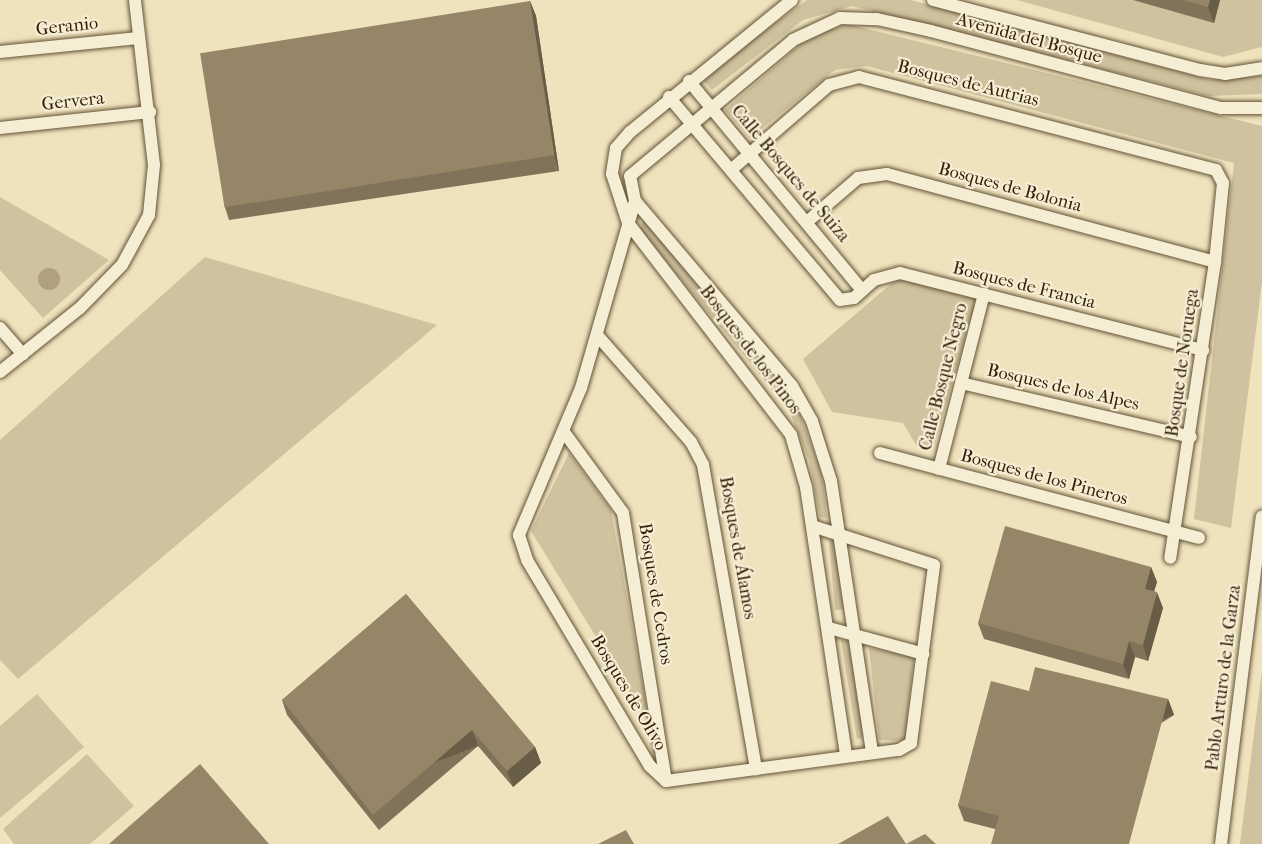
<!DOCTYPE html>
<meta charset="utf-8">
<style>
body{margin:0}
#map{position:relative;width:1262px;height:844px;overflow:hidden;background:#efe3bd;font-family:"IM FELL French Canon",serif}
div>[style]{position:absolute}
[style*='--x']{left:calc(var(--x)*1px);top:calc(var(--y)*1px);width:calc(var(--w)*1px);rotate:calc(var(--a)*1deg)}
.green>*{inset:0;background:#cfc29e}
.water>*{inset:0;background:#afa180}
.round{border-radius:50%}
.roads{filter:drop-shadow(0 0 2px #635236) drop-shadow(0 0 2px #635236)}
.minor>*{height:12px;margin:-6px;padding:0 6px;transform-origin:6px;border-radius:6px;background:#f5edd4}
.wall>*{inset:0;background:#807359}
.shaded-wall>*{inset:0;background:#685e48;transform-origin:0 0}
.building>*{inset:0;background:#958667;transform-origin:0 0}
span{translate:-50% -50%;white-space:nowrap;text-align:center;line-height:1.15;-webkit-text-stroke:4.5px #f5edd4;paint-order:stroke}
.street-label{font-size:18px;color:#342109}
</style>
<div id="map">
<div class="green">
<div style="clip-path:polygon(807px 0,910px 0,1210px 80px,1262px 76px,1262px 94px,1209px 96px,852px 6px,803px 20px,712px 90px,701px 78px)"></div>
<div style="clip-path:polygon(1017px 0,1262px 0,1262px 47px,1223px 57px)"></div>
<div style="clip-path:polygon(847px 24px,1262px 126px,1262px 282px,1231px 528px,1194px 519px,1234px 163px,867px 66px,835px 70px,750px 138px,725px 110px,811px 35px)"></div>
<div style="clip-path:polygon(0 197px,109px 260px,43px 318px,0 270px)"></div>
<div style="clip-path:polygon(643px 219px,797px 406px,822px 475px,827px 518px,820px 517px,809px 460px,789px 410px,640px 230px)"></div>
<div style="clip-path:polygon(205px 257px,437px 325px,18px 679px,0 660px,0 440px)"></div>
<div style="clip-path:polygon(898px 278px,977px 297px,935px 443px,927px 448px,916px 445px,903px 423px,832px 412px,803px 359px)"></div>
<div style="clip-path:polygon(569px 453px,611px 510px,650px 725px,531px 531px)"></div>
<div style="clip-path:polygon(829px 540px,835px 540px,843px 609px,835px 610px)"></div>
<div style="clip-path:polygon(841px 640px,848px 641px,865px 737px,857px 739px)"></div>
<div style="clip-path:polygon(869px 648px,914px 656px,905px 741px,879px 740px)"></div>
<div style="clip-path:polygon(1262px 671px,1262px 844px,1240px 844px)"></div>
<div style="clip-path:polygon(37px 694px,84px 747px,0 818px,0 726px)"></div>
<div style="clip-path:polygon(87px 754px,134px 806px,90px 844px,14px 844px,3px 829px)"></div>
</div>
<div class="water">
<div class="round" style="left:38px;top:268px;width:22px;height:22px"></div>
</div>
<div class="roads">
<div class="minor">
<div style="--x:792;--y:0;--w:209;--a:140.8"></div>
<div style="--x:630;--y:132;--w:21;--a:131"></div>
<div style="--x:616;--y:148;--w:26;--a:99"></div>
<div style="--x:612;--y:174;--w:52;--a:71.9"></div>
<div style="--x:628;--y:223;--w:267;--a:52.4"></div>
<div style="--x:791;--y:435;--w:54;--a:73.9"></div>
<div style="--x:806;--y:487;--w:272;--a:81.5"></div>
<div style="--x:933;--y:0;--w:276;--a:14.7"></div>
<div style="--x:1200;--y:70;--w:25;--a:9"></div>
<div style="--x:1225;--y:74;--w:37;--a:-9"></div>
<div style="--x:0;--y:52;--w:139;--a:-5.8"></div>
<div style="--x:689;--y:81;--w:271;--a:50.4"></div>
<div style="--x:669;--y:97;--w:265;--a:49.9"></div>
<div style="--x:840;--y:300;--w:14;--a:-8"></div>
<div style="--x:854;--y:298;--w:27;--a:-42"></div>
<div style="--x:874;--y:280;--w:27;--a:-15"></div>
<div style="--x:900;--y:273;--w:313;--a:14.3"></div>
<div style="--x:0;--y:128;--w:151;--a:-6.1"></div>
<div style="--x:732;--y:169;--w:128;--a:-40.9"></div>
<div style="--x:829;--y:85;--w:31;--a:-15"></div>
<div style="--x:859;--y:77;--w:369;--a:14.6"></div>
<div style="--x:1216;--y:170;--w:15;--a:62"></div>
<div style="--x:1223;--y:183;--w:79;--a:95.8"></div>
<div style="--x:1215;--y:262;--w:299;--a:98.6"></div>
<div style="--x:635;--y:201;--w:195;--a:106.1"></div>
<div style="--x:581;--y:388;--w:160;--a:112.9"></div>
<div style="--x:519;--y:535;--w:26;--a:72"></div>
<div style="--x:527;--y:560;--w:240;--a:59.2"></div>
<div style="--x:650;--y:766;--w:22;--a:43"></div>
<div style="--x:666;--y:781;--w:235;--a:-7.6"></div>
<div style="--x:899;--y:750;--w:14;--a:-30"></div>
<div style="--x:911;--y:743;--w:179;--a:-82.6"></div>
<div style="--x:934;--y:565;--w:128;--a:-162.3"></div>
<div style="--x:808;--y:221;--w:66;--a:-40.7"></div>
<div style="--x:858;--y:178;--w:29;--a:-8"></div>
<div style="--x:887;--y:174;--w:340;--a:15"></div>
<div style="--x:0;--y:328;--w:35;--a:49"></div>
<div style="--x:597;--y:335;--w:142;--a:48.7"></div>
<div style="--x:691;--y:442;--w:26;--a:62"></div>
<div style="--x:703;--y:465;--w:309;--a:80.1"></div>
<div style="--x:0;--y:372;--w:102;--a:-38.7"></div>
<div style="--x:80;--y:308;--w:60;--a:-45.7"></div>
<div style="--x:122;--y:265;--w:57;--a:-61.6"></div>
<div style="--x:149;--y:215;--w:50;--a:-84.3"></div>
<div style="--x:154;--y:165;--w:166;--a:-96.6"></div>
<div style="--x:961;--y:383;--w:236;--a:13.2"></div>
<div style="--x:564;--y:432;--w:100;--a:53.9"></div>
<div style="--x:623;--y:513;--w:271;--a:80.9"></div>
<div style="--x:880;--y:453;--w:330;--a:14.9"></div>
<div style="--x:939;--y:469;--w:181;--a:-75.6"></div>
<div style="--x:829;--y:628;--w:98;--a:15.3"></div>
<div style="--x:872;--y:752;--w:274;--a:-98.6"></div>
<div style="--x:831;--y:481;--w:63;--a:-107.6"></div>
<div style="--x:812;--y:421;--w:40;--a:-119.7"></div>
<div style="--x:792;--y:386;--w:243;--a:-130.3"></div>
<div style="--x:635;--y:201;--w:25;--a:-101"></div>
<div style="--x:630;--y:176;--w:212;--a:-39.8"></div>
<div style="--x:793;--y:40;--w:52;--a:-25.1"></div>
<div style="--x:840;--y:18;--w:37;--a:2"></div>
<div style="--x:877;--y:19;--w:55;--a:12.5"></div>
<div style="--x:931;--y:31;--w:300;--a:14.9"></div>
<div style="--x:1221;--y:108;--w:41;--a:0"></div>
<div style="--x:1221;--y:844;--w:330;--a:-82.9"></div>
</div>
</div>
<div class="wall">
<div style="clip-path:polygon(1133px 0,1220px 0,1214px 23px)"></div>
<div style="clip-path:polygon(530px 1px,536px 16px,559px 171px,229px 220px,224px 204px)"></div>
<div style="clip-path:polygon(1151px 567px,1157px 582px,1154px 591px,1163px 608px,1148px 661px,1135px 657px,1129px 679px,984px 639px,978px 623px)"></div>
<div style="clip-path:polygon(406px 594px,535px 747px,541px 763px,513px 787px,478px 746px,379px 830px,287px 715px,282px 700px)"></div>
<div style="clip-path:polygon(1029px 691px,1168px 699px,1174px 715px,995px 829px,964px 821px,958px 805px)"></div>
</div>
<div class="shaded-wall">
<div style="clip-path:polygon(1210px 0,1220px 0,1214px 23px,1208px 7px)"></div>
<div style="clip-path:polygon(530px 1px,536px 16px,559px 171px,554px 155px)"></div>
<div style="clip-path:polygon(1151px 567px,1157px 582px,1150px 604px,1145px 589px)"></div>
<div style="clip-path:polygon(1157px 592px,1163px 608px,1148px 661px,1143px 645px)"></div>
<div style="clip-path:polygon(1129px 641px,1135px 657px,1129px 679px,1123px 664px)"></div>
<div style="left:1168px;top:699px;width:17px;height:150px;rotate:69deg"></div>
<div style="left:472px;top:730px;width:17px;height:130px;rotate:69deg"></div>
<div style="clip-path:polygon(535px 747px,541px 763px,513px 787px,507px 771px)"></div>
</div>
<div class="building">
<div style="clip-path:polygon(1183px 0,1210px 0,1208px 7px)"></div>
<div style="left:530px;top:1px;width:156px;height:334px;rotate:81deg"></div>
<div style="clip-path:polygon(1005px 526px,1151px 567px,1145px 589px,1157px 592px,1143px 645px,1129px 641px,1123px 664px,978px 623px)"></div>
<div style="clip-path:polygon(406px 594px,535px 747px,507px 771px,472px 730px,373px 815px,282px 700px)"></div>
<div style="clip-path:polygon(1035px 667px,1168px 699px,1129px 844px,991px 844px,999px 816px,958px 805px,991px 681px,1029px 691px)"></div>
<div style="clip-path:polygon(200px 764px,269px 844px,109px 844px)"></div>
<div style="clip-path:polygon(888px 816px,906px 844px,838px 844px)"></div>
<div style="clip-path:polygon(626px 830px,634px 844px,598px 844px)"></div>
<div style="clip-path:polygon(925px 834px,936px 844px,906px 844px)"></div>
</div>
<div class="street-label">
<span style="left:67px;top:27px;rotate:-6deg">Geranio</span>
<span style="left:1029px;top:39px;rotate:15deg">Avenida del Bosque</span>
<span style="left:968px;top:84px;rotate:14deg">Bosques de Autrias</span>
<span style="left:73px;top:102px;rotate:-6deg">Gervera</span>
<span style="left:790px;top:174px;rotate:50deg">Calle Bosques de Suiza</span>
<span style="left:1010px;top:188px;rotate:15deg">Bosques de Bolonia</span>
<span style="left:1024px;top:286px;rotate:14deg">Bosques de Francia</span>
<span style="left:750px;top:350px;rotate:53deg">Bosques de los Pinos</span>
<span style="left:1183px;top:363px;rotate:-82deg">Bosque de Noruega</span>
<span style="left:944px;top:377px;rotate:-76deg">Calle Bosque Negro</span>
<span style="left:1063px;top:388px;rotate:13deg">Bosques de los Alpes</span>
<span style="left:1044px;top:478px;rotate:15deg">Bosques de los Pineros</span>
<span style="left:737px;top:548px;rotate:80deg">Bosques de Álamos</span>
<span style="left:655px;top:594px;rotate:81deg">Bosques de Cedros</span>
<span style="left:1224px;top:678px;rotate:-83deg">Pablo Arturo de la Garza</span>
<span style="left:628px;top:693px;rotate:59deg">Bosques de Olivo</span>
</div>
</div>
